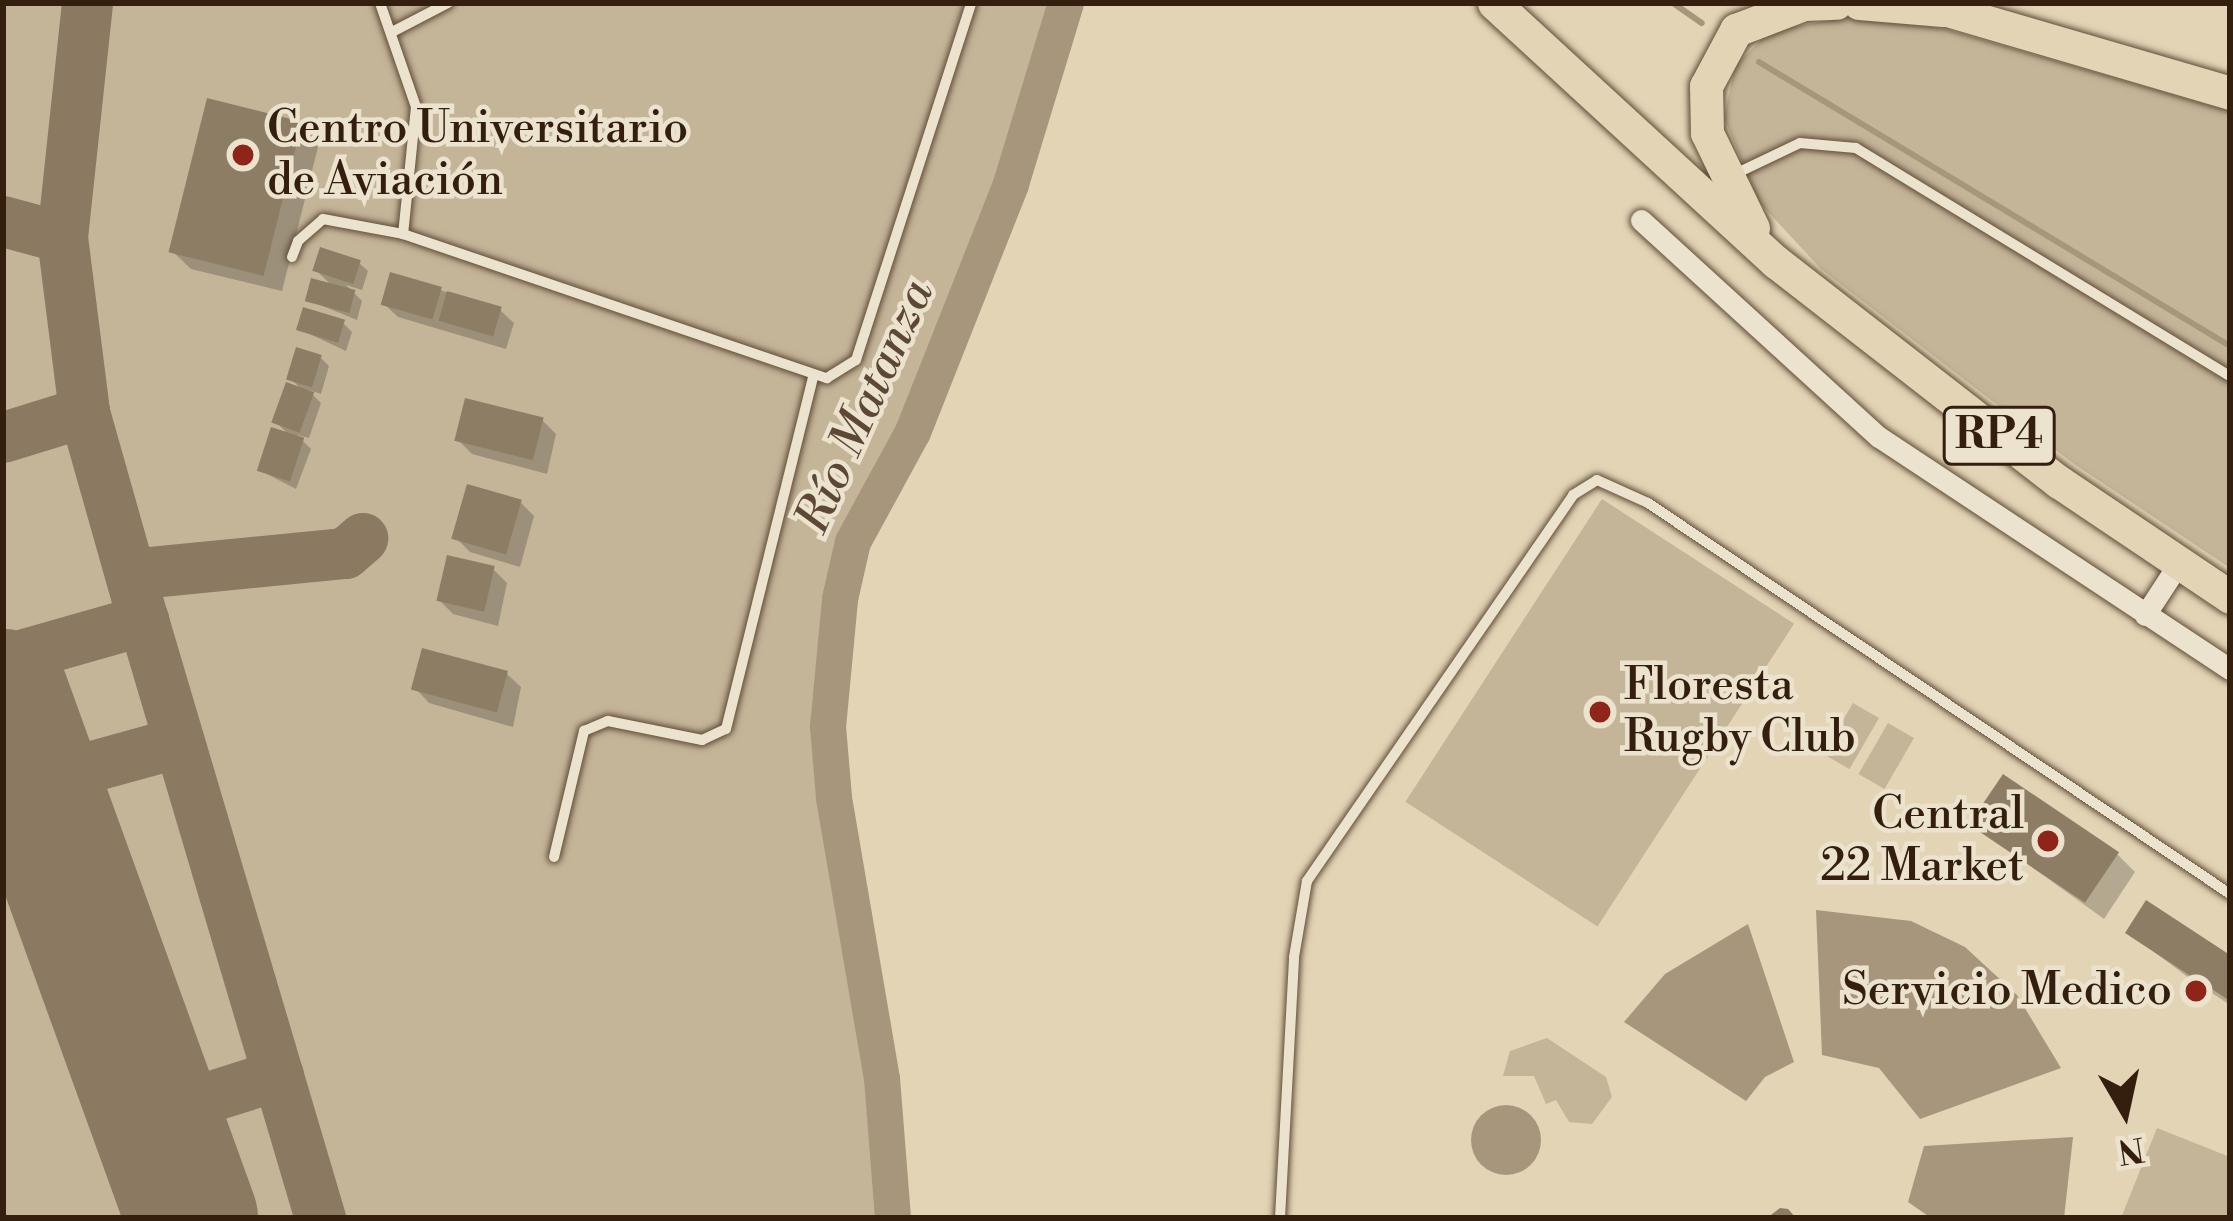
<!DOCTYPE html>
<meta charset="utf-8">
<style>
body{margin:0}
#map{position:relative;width:2233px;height:1221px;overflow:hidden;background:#e2d4b5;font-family:"Libre Bodoni",serif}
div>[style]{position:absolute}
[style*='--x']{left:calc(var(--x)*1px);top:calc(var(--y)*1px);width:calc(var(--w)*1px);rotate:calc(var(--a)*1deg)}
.green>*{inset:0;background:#c4b599;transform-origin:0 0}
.water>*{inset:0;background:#a7967c}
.round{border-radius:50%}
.shadow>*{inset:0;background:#0003}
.stream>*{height:6px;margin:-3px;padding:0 3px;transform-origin:3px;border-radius:3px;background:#a7967c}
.river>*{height:36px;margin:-18px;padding:0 18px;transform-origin:18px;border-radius:18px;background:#a7967c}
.taxiway>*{height:51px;margin:-25.5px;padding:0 25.5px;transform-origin:25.5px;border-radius:25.5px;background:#8b7962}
.runway>*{height:132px;margin:-66px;padding:0 66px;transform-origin:66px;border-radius:66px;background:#8b7962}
.building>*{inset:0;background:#8e7d65;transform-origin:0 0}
.roads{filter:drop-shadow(0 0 3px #604c38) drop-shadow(0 0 3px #604c38)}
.lane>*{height:10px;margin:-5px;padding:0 5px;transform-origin:5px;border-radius:5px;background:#ece3cf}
.street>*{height:21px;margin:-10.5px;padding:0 10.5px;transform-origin:10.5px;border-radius:10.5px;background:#ece3cf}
.primary>*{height:33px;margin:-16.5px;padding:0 16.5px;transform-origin:16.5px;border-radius:16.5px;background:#e2d4b5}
.dots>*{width:33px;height:33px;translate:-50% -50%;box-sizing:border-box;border:6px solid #ece3cf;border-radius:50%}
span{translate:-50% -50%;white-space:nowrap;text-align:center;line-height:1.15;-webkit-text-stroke:9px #ece3cf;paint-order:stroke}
.shield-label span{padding:3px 9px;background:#ece3cf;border:3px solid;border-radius:9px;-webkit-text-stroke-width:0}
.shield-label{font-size:42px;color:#341e0e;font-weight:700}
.poi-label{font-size:45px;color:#341e0e}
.left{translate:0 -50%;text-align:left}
.right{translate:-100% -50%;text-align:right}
.water-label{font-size:48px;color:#5c4834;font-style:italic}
.frame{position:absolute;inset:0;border:6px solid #341e0e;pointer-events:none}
.north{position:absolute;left:2065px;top:1053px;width:120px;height:120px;-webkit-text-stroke:9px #ece3cf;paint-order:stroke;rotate:171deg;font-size:33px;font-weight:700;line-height:48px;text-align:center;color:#341e0e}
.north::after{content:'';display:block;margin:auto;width:42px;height:54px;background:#341e0e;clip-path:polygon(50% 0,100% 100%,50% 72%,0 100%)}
</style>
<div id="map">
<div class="green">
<div style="clip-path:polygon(3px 3px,1066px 3px,1011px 184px,913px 432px,853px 542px,840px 599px,828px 727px,834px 797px,882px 1079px,893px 1218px,3px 1218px)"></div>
<div style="clip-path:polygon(1855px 16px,1944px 29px,2230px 111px,2230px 568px,2074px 464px,1821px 269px,1759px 202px,1724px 118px,1735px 66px,1770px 31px)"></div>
<div style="left:1602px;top:499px;width:229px;height:361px;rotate:33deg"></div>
<div style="left:1853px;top:703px;width:30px;height:59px;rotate:30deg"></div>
<div style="left:1888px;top:723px;width:30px;height:59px;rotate:30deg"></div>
<div style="clip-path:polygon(1547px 1038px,1606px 1077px,1612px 1097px,1592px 1124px,1569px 1122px,1556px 1100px,1546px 1104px,1534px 1076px,1503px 1076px,1510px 1051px)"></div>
<div style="clip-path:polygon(2157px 1128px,2230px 1157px,2230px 1218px,2121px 1218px)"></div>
</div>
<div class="water">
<div style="clip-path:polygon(1816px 910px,1911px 921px,1965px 947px,2017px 995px,2061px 1068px,1920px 1119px,1879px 1068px,1822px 1055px)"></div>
<div style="clip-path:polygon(1748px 924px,1794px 1062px,1765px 1077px,1746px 1101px,1624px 1022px,1665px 974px)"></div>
<div class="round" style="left:1471px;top:1105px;width:70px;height:70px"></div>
<div style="clip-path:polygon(2073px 1137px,2064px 1218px,1931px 1218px,1908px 1202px,1924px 1146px)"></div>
</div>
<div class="shadow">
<div style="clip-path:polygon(301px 124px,319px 143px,282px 291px,191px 269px,172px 251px)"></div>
<div style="clip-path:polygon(359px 263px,368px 271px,362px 290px,346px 285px,362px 301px,357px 320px,308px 300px,333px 287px,316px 270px)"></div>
<div style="clip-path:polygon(440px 290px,500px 310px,514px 323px,506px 349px,398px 317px,384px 304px)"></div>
<div style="clip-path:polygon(343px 323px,352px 332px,346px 351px,299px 329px)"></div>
<div style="clip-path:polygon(321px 358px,329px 366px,321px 394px,308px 390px,321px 403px,309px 438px,297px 435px,311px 449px,296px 489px,259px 470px,290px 436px,276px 422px,303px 391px,290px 378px)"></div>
<div style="clip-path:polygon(542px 420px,556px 434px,547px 474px,472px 454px,458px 440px)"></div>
<div style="clip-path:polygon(521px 503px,534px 516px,520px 567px,470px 552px,456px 538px)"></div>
<div style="clip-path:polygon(493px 569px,507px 583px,498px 626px,453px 614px,439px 600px)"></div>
<div style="clip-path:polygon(507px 674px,521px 687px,513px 727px,429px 703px,416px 689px)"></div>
<div style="clip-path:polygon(1972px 824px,2117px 854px,2135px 872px,2104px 919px)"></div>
<div style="clip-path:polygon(2129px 933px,2230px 958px,2230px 1005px,2212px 993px,2204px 1006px,2190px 997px,2193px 981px)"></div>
</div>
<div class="stream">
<div style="--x:1673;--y:3;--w:35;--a:35"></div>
<div style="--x:1759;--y:62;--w:550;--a:31.09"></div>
</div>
<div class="river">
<div style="--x:893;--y:1218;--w:139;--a:-94.5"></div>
<div style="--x:882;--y:1079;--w:286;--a:-99.7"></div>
<div style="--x:834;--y:797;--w:70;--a:-94.9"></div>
<div style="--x:828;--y:727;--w:129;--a:-84.6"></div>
<div style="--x:840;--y:599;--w:58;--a:-77.2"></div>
<div style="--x:853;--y:542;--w:125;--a:-61.4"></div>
<div style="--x:913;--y:432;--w:267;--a:-68.4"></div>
<div style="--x:1011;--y:184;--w:189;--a:-73.1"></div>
</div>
<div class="taxiway">
<div style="--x:87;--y:3;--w:235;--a:96.1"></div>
<div style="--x:62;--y:237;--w:176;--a:82.8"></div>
<div style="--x:84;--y:412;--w:216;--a:74.2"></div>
<div style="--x:3;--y:221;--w:61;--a:15.2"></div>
<div style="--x:3;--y:437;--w:85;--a:-17.2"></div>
<div style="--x:130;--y:574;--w:216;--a:-5.6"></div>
<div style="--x:345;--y:553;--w:23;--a:-41"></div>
<div style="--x:3;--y:660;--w:146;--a:-15.9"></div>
<div style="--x:143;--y:620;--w:624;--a:73.51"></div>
<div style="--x:34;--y:782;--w:150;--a:-15.4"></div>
<div style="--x:154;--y:1114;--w:130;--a:-17.5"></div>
</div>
<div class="runway">
<div style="--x:3;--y:695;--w:556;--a:70.13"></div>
</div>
<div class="building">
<div style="left:207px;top:98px;width:98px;height:159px;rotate:14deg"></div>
<div style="left:320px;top:247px;width:43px;height:25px;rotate:18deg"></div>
<div style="left:390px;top:272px;width:54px;height:34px;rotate:16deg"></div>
<div style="left:311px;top:278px;width:46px;height:24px;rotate:15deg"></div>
<div style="left:447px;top:291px;width:57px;height:31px;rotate:16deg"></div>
<div style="left:303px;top:307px;width:44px;height:24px;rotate:17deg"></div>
<div style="left:296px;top:347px;width:27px;height:34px;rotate:17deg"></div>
<div style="left:286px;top:382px;width:30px;height:43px;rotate:20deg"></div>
<div style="left:465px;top:398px;width:81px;height:44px;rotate:14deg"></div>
<div style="left:271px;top:427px;width:35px;height:46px;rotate:18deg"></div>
<div style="left:467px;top:484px;width:57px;height:57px;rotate:16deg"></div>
<div style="left:447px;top:555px;width:49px;height:47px;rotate:13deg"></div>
<div style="left:422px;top:648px;width:89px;height:43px;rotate:15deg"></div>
<div style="left:2003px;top:774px;width:140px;height:61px;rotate:34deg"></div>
<div style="clip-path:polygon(2146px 900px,2230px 955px,2230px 1001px,2210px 988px,2200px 1005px,2183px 994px,2192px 977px,2125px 933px)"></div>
<div style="clip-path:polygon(1780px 1208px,1788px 1209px,1796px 1218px,1767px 1218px)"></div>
</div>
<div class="roads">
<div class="lane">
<div style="--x:380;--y:3;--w:110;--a:70.9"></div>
<div style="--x:416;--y:107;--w:128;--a:95.8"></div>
<div style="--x:403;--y:234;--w:448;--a:18.8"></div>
<div style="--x:827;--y:378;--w:34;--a:-32"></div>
<div style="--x:856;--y:360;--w:375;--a:-72.1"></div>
<div style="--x:394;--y:31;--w:61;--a:-27.4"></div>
<div style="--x:1735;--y:174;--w:72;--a:-25.5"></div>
<div style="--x:1800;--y:143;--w:56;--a:5.1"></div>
<div style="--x:1856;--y:148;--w:438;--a:31.4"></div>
<div style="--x:292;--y:257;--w:17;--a:-69"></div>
<div style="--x:298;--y:241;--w:33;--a:-41"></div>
<div style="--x:323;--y:219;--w:81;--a:10.6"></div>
<div style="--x:554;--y:857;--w:130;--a:-76.6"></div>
<div style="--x:584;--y:731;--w:26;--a:-23"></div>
<div style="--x:608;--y:721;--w:96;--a:11.4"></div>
<div style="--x:702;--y:740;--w:26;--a:-25"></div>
<div style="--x:726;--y:729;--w:363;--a:-76.1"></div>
<div style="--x:1280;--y:1218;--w:261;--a:-86.9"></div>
<div style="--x:1294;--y:957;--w:77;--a:-80.3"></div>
<div style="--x:1307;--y:881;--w:469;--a:-55.4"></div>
<div style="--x:1573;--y:495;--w:28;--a:-32"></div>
<div style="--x:1597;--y:480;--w:56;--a:24.3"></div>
<div style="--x:1648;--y:503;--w:701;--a:33.89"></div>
</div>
<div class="street">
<div style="--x:1641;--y:220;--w:322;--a:42.4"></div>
<div style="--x:1879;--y:437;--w:421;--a:33.5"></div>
<div style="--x:2145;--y:615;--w:62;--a:-56.8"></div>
</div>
<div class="primary">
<div style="--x:1494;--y:3;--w:383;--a:42.6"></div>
<div style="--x:1776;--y:262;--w:358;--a:37.9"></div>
<div style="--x:2059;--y:482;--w:206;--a:33.9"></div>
<div style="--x:1859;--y:3;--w:84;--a:4.8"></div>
<div style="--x:1923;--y:3;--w:320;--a:16.3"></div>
<div style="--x:1753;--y:228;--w:106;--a:-115.8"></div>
<div style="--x:1707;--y:133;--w:47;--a:-91.2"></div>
<div style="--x:1706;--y:86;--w:64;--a:-61.8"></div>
<div style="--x:1736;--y:30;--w:73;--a:-20.9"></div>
<div style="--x:1804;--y:4;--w:32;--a:-2"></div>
</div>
</div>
<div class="dots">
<div style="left:243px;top:155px;background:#8f2418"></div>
<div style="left:1600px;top:712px;background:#8f2418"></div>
<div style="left:2048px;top:841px;background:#8f2418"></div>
<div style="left:2196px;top:991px;background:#8f2418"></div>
</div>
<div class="shield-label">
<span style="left:1999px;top:436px">RP4</span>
</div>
<div class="poi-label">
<span class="left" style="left:267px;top:155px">Centro Universitario<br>de Aviación</span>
<span class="left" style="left:1624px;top:712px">Floresta<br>Rugby Club</span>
<span class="right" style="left:2024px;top:841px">Central<br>22 Market</span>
<span class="right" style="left:2172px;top:991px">Servicio Medico</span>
</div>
<div class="water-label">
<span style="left:866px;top:407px;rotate:-66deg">Río Matanza</span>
</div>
<div class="frame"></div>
<div class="north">N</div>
</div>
